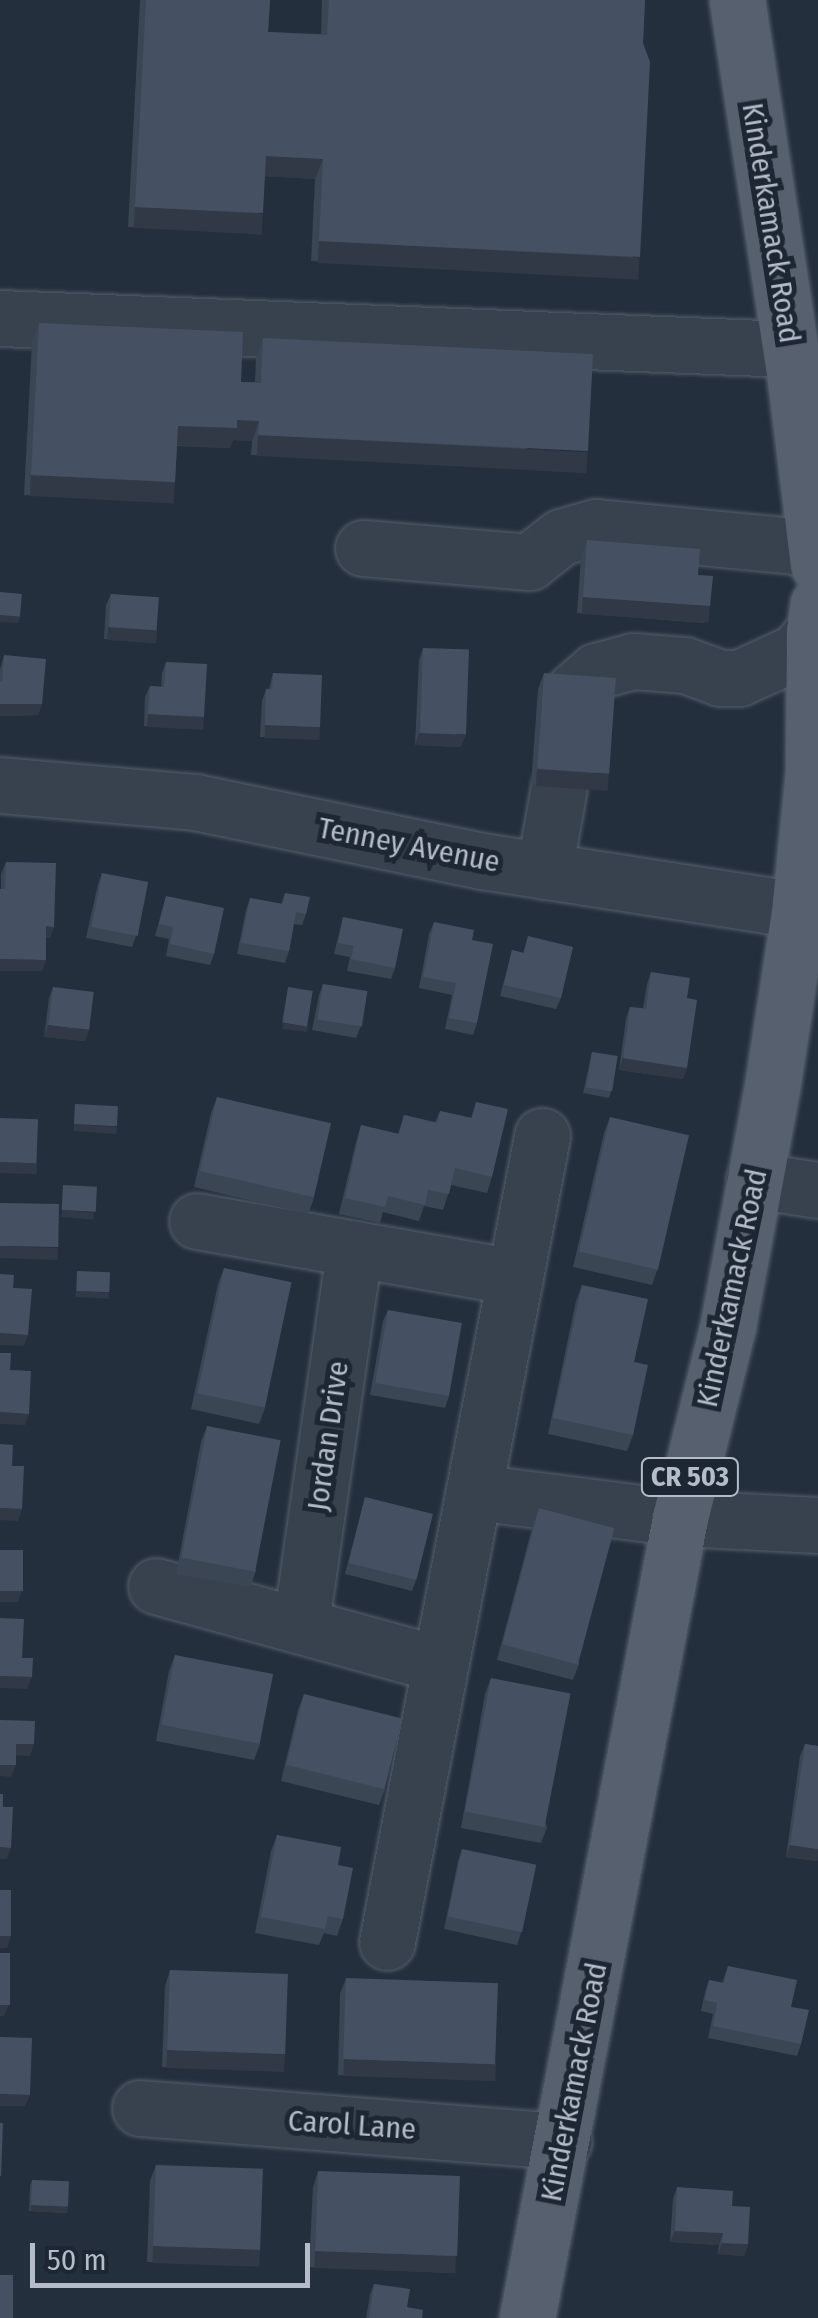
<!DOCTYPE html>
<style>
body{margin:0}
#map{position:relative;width:818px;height:2318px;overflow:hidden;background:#242f3e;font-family:"Fira Sans Condensed",sans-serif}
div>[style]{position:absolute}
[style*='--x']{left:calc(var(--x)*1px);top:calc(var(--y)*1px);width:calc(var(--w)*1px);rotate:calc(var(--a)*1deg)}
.roads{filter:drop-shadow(0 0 2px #565f6c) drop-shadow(0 0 2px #565f6c)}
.minor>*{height:55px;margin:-27.5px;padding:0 27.5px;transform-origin:27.5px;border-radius:27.5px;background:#38414e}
.major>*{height:55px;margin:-27.5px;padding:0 27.5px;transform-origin:27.5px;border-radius:27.5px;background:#56606e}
.wall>*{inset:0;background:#3b4654}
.shaded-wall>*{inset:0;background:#303945;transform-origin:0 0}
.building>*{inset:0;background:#455162;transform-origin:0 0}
span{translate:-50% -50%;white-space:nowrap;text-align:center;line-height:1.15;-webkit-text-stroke:10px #1d2633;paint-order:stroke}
.shield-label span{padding:2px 8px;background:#1d2633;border:2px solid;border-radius:8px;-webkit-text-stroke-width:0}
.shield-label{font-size:28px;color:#b4bcc9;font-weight:700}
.street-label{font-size:30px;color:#b4bcc9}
.scale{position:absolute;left:30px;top:2243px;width:280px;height:45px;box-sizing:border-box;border:5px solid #b4bcc9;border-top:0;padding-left:12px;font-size:30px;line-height:35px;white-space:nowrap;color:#b4bcc9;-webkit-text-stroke:8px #1d2633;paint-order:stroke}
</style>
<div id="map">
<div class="roads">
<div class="minor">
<div style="--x:0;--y:318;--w:791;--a:2.25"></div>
<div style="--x:363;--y:548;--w:167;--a:4.8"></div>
<div style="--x:529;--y:562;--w:41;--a:-38"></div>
<div style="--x:561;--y:537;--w:37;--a:-16"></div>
<div style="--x:597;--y:527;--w:220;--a:5.5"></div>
<div style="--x:572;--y:692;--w:32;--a:-41"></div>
<div style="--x:596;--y:671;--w:38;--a:-15"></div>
<div style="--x:633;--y:661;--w:52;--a:4.4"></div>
<div style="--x:685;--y:665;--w:37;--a:20"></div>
<div style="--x:720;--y:678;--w:19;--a:0"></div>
<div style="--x:739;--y:678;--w:63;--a:-24.5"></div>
<div style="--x:796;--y:652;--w:28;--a:-49"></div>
<div style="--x:0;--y:785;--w:196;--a:5"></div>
<div style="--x:195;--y:802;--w:293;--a:11.6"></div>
<div style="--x:482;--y:861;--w:340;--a:8.8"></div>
<div style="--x:544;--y:871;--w:85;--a:-79.9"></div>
<div style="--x:754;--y:1180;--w:65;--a:8.9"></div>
<div style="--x:197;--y:1221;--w:323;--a:10"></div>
<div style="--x:474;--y:1492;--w:208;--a:7.2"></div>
<div style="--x:680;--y:1518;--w:138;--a:2.9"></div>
<div style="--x:156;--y:1586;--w:295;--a:15.4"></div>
<div style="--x:301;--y:1623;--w:378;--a:-81.9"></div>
<div style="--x:387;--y:1942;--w:821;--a:-79.11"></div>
<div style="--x:140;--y:2108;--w:425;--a:4.5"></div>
</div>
<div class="major">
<div style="--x:737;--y:0;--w:390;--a:81.3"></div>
<div style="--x:796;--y:386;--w:180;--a:83"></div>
<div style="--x:527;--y:2318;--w:814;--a:-79.17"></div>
<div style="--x:680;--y:1518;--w:199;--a:-76"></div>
<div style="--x:728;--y:1325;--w:241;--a:-79.5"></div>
<div style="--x:772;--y:1088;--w:178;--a:-81.3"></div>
<div style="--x:799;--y:912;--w:141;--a:-84.3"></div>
<div style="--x:813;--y:772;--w:141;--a:-89.6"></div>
<div style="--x:814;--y:631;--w:27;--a:-82"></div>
</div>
</div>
<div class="wall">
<div style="clip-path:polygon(140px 0,270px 0,268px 32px,321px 34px,322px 0,645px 0,632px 277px,311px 261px,315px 179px,265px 176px,256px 233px,128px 227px)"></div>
<div style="clip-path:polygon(39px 323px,241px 382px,255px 382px,256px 358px,263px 338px,581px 471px,251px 455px,252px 441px,233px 440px,230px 448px,177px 446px,175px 482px,168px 501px,24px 495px,32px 342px)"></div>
<div style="clip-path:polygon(587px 540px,698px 575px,704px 623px,577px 613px,581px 556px)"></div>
<div style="clip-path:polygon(111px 594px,157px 630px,153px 642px,104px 639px,106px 605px)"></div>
<div style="clip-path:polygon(423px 648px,461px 747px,415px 745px,419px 660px)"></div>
<div style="clip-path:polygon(4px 655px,42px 704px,38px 715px,0 716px,0 669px)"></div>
<div style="clip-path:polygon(166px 662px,199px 729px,144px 726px,145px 697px,150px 686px,161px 687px,162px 673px)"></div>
<div style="clip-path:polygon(273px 673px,320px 727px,316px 739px,260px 737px,262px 701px,266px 689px,269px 689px)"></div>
<div style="clip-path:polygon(544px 673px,603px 790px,531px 785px,538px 689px)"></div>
<div style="clip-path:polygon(6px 862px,54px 927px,50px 938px,46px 938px,46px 960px,42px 971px,1px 889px,1px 874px)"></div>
<div style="clip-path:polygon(102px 873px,136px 936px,132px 947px,86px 938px,98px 884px)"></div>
<div style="clip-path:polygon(285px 893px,306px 914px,302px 925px,294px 924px,289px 951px,285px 963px,237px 954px,246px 910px,250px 898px,281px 904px)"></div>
<div style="clip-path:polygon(166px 896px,214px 954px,210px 965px,166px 956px,169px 939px,155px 936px)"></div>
<div style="clip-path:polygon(343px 917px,395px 968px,391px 979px,347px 971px,350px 957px,334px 954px)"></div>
<div style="clip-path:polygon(434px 922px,472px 940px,477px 1023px,473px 1035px,445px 1029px,452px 995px,419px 988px,429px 934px)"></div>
<div style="clip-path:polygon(528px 936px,561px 998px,556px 1009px,500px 996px,512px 950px,523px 953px)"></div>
<div style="clip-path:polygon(651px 972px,687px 998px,687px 1068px,683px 1079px,619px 1070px,626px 1018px,630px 1007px,643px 1008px,647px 984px)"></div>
<div style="clip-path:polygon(323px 984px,361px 1026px,356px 1038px,312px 1030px,319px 995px)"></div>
<div style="clip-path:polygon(53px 987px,85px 1041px,44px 1037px,49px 998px)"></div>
<div style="clip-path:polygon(592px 1052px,611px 1092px,609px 1098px,583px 1093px)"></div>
<div style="clip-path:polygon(217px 1097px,314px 1198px,308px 1214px,194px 1187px,211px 1113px)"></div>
<div style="clip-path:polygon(476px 1102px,492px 1177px,487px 1193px,451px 1185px,443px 1210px,424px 1206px,419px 1221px,383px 1212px,380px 1223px,339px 1214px,356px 1142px,361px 1125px,398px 1134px,404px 1115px,435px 1122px,440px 1111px,471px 1118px)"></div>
<div style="clip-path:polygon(610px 1117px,658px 1268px,652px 1285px,573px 1267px,604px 1133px)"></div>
<div style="clip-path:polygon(224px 1268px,265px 1408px,259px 1424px,191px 1409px,218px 1284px)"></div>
<div style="clip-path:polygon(582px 1285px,634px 1362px,633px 1435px,627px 1451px,548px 1434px,576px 1301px)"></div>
<div style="clip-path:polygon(388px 1310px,449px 1396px,445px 1408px,370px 1395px,383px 1321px)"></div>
<div style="clip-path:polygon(207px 1426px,256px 1571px,250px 1587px,176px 1574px,201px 1442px)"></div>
<div style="clip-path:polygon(365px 1497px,416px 1580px,412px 1591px,345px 1574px)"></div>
<div style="clip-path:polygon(539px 1508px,579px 1664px,573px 1680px,497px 1660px,533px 1524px)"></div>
<div style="clip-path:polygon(175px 1655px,260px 1744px,254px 1760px,156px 1741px,169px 1671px)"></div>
<div style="clip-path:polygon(491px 1678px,547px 1827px,541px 1843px,461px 1828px,485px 1694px)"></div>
<div style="clip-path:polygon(304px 1694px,385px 1789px,379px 1805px,281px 1781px,298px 1710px)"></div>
<div style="clip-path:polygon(805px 1744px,818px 1746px,818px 1861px,786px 1857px,800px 1756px)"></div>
<div style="clip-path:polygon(277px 1835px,338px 1865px,343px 1919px,337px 1936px,324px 1933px,319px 1945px,255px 1933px,271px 1851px)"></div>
<div style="clip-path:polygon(462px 1849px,521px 1933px,517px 1945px,444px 1929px,458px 1861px)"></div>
<div style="clip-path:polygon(728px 1966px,791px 2007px,801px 2044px,797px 2056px,708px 2038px,713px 2014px,701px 2011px,705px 1992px,709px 1980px,722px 1983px)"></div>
<div style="clip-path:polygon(170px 1970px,285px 2055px,279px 2071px,162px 2067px,165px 1986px)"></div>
<div style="clip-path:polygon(346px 1978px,496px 2064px,490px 2080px,338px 2075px,340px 1994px)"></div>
<div style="clip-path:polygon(156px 2165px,260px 2249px,254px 2265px,147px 2262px,150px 2181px)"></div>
<div style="clip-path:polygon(318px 2171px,456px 2257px,450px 2273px,309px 2267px,313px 2187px)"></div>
<div style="clip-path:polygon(32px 2180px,68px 2207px,66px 2213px,29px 2211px,30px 2186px)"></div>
<div style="clip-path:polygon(677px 2187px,732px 2206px,748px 2244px,744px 2256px,718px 2254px,719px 2245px,670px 2242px,673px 2199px)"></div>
<div style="clip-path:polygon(374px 2284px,407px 2307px,422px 2318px,366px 2318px,370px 2295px)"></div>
</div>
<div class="shaded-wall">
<div style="clip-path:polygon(266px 156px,323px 159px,315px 179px,259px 176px)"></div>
<div style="left:135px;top:207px;width:128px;height:21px;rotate:3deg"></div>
<div style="left:319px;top:241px;width:321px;height:22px;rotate:3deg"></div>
<div style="clip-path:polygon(237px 420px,259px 421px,252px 441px,233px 440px,230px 448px,171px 445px,178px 426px)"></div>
<div style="left:258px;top:435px;width:330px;height:21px;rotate:3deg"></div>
<div style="left:31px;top:475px;width:144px;height:21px;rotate:3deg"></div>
<div style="left:583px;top:597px;width:127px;height:17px;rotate:4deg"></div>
<div style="clip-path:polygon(0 615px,20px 617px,18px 623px,0 622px)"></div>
<div style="left:108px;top:627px;width:49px;height:13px;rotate:4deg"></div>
<div style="clip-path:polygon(0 704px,42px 704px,38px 715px,0 716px)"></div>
<div style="left:148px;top:714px;width:56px;height:13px;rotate:3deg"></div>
<div style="left:265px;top:725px;width:55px;height:13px;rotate:2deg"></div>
<div style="clip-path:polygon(419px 733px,466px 735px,461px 747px,415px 745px)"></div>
<div style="left:537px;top:769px;width:72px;height:17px;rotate:4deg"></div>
<div style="clip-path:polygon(46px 926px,54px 927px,50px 938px,42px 938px)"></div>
<div style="clip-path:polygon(0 959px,46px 960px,42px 971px,0 971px)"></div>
<div style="left:283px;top:1023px;width:25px;height:6px;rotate:7deg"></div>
<div style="clip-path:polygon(48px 1025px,89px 1030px,85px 1041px,44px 1037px)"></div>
<div style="clip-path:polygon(623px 1058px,687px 1068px,683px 1079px,619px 1070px)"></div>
<div style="left:74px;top:1124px;width:43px;height:7px;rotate:4deg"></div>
<div style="left:0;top:1162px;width:37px;height:11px;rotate:2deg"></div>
<div style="left:62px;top:1210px;width:32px;height:7px;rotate:5deg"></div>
<div style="left:0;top:1246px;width:58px;height:12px;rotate:2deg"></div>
<div style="left:76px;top:1291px;width:33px;height:6px;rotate:3deg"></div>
<div style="clip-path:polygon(0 1333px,28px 1335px,24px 1346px,0 1345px)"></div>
<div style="clip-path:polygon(0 1412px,29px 1414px,25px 1425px,0 1424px)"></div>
<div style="clip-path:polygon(0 1508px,22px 1509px,18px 1521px,0 1520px)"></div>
<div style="clip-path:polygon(0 1591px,22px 1591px,18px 1602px,0 1602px)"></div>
<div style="clip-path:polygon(0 1676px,32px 1677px,27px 1689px,0 1688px)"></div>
<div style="clip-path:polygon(16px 1744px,34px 1744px,30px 1756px,12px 1755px)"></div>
<div style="clip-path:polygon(0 1765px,16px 1765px,11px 1777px,0 1776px)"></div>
<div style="clip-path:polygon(790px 1845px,818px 1849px,818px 1861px,786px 1857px)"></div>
<div style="clip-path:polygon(0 1847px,11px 1848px,7px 1859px,0 1859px)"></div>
<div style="clip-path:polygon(0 1936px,11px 1936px,7px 1948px,0 1948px)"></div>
<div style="clip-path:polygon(0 2005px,9px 2005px,4px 2016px,0 2016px)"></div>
<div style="left:167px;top:2050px;width:118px;height:18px;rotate:2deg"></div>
<div style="left:344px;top:2059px;width:152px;height:17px;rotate:2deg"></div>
<div style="clip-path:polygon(0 2094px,30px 2095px,25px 2106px,0 2106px)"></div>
<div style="left:31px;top:2205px;width:37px;height:6px;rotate:3deg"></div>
<div style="clip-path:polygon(675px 2231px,723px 2233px,719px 2245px,670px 2242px)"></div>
<div style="clip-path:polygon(722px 2243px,748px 2244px,744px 2256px,718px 2254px)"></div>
<div style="left:153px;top:2246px;width:107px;height:17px;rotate:2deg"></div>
<div style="left:315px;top:2251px;width:141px;height:17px;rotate:2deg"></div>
</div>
<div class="building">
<div style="clip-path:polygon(146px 0,270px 0,268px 32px,327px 35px,329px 0,645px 0,643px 43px,650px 62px,640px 257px,319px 241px,323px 159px,266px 156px,263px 213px,135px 207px)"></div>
<div style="clip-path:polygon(39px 323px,243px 332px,241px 382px,261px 383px,263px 338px,593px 354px,588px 451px,258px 435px,259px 421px,237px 420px,237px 428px,178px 426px,175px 482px,31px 475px)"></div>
<div style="clip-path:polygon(587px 540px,700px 549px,698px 575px,713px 576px,710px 606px,583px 597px)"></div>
<div style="left:0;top:592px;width:22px;height:23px;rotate:5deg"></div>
<div style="left:111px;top:594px;width:48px;height:33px;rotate:4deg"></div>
<div style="left:423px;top:648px;width:46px;height:85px;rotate:2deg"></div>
<div style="clip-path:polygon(4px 655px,46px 659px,42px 704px,0 704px,0 681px,2px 682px)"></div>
<div style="clip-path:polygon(166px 662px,207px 664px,204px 717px,148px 714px,150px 686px,164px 687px)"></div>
<div style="clip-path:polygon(273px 673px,322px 675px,320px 727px,265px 725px,266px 689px,272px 689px)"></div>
<div style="left:544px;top:673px;width:72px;height:96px;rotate:4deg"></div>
<div style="clip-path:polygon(6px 862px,56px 863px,54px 927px,46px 926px,46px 960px,0 959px,0 889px,5px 889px)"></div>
<div style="left:102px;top:873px;width:47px;height:55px;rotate:11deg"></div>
<div style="clip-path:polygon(285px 893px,310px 897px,306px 914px,296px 912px,289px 951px,241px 943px,250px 898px,283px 904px)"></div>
<div style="clip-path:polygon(166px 896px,224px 908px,214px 954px,170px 944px,173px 927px,159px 924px)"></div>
<div style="clip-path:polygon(343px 917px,403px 929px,395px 968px,351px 959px,354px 946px,338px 943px)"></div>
<div style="clip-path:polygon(434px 922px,474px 930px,472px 940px,493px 944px,477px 1023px,449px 1018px,456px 983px,423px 977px)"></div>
<div style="clip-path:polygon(528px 936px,573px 947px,561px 998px,504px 985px,512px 950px,524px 953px)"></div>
<div style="clip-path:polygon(651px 972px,690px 978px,687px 998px,697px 1000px,687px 1068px,623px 1058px,630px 1007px,646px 1009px)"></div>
<div style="left:323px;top:984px;width:45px;height:36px;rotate:9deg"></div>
<div style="left:53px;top:987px;width:41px;height:38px;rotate:7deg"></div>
<div style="left:288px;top:987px;width:25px;height:36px;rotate:9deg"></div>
<div style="left:592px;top:1052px;width:26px;height:36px;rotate:9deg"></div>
<div style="left:217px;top:1097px;width:117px;height:76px;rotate:13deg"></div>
<div style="clip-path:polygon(476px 1102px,508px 1109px,492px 1177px,455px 1168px,449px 1194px,428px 1190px,425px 1205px,388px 1196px,385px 1207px,345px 1198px,361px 1125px,399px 1134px,404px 1115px,437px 1123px,440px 1111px,472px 1118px)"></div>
<div style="left:75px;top:1104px;width:43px;height:20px;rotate:3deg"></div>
<div style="left:610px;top:1117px;width:81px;height:138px;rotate:13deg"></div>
<div style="left:0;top:1118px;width:38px;height:44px;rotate:2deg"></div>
<div style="left:63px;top:1185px;width:34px;height:25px;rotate:3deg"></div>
<div style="left:0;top:1203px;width:59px;height:43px;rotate:1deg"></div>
<div style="left:224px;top:1268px;width:69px;height:128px;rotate:12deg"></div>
<div style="left:77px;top:1271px;width:33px;height:20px;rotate:2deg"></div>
<div style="clip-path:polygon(0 1274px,14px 1275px,13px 1288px,32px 1289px,28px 1335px,0 1333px)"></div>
<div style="clip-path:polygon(582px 1285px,648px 1299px,634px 1362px,648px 1365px,633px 1435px,553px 1418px)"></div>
<div style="left:388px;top:1310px;width:75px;height:74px;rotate:10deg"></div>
<div style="clip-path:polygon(0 1353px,11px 1353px,10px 1370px,31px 1371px,29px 1414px,0 1412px)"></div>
<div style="left:207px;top:1426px;width:75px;height:134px;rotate:11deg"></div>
<div style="clip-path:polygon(0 1444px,13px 1445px,12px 1466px,24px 1466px,22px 1509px,0 1508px)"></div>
<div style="left:365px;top:1497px;width:70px;height:68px;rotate:14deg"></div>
<div style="left:539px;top:1508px;width:78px;height:141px;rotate:15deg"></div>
<div style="left:0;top:1550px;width:23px;height:41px"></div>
<div style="clip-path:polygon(0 1618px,24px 1619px,22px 1658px,33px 1658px,32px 1677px,0 1676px)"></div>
<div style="left:175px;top:1655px;width:100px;height:71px;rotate:11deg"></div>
<div style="left:491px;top:1678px;width:81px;height:136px;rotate:11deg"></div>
<div style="left:304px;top:1694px;width:101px;height:73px;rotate:14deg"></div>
<div style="clip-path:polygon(0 1702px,0 1720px,35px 1721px,34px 1744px,16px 1744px,16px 1765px,0 1765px)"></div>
<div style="clip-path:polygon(805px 1744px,818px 1746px,818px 1849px,790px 1845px)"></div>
<div style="clip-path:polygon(0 1794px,3px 1794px,3px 1807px,13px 1807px,11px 1848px,0 1847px)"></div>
<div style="clip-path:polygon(277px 1835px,341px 1847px,338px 1865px,353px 1868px,343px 1919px,328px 1916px,325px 1929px,261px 1917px)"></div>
<div style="left:462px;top:1849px;width:76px;height:69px;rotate:12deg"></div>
<div style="left:0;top:1890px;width:11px;height:46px"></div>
<div style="left:0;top:1953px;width:10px;height:52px"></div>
<div style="clip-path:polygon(728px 1966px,797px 1980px,791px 2007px,809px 2010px,801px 2044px,713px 2026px,717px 2003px,705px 2000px,709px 1980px,724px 1983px)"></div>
<div style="left:170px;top:1970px;width:118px;height:80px;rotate:2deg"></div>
<div style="left:346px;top:1978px;width:152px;height:81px;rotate:2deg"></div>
<div style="left:0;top:2037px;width:32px;height:57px;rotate:2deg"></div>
<div style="clip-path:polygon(0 2123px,3px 2123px,1px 2176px,0 2176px)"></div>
<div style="left:156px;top:2165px;width:107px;height:81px;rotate:2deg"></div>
<div style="left:318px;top:2171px;width:142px;height:80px;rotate:2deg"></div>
<div style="left:32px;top:2180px;width:37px;height:25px;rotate:2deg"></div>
<div style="clip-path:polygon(677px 2187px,733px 2191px,732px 2206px,750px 2207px,748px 2244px,722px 2243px,723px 2233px,675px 2231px)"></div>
<div style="left:0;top:2275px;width:13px;height:43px"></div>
<div style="clip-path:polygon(374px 2284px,410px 2289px,407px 2307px,423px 2310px,422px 2318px,369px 2318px)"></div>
</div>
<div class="shield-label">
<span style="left:690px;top:1477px">CR 503</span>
</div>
<div class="street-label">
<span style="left:771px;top:223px;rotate:81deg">Kinderkamack Road</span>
<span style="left:409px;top:845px;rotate:11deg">Tenney Avenue</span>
<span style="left:732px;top:1288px;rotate:-78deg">Kinderkamack Road</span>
<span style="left:328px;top:1436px;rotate:-82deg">Jordan Drive</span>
<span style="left:574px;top:2082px;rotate:-79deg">Kinderkamack Road</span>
<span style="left:352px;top:2125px;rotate:4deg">Carol Lane</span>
</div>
<div class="scale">50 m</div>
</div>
